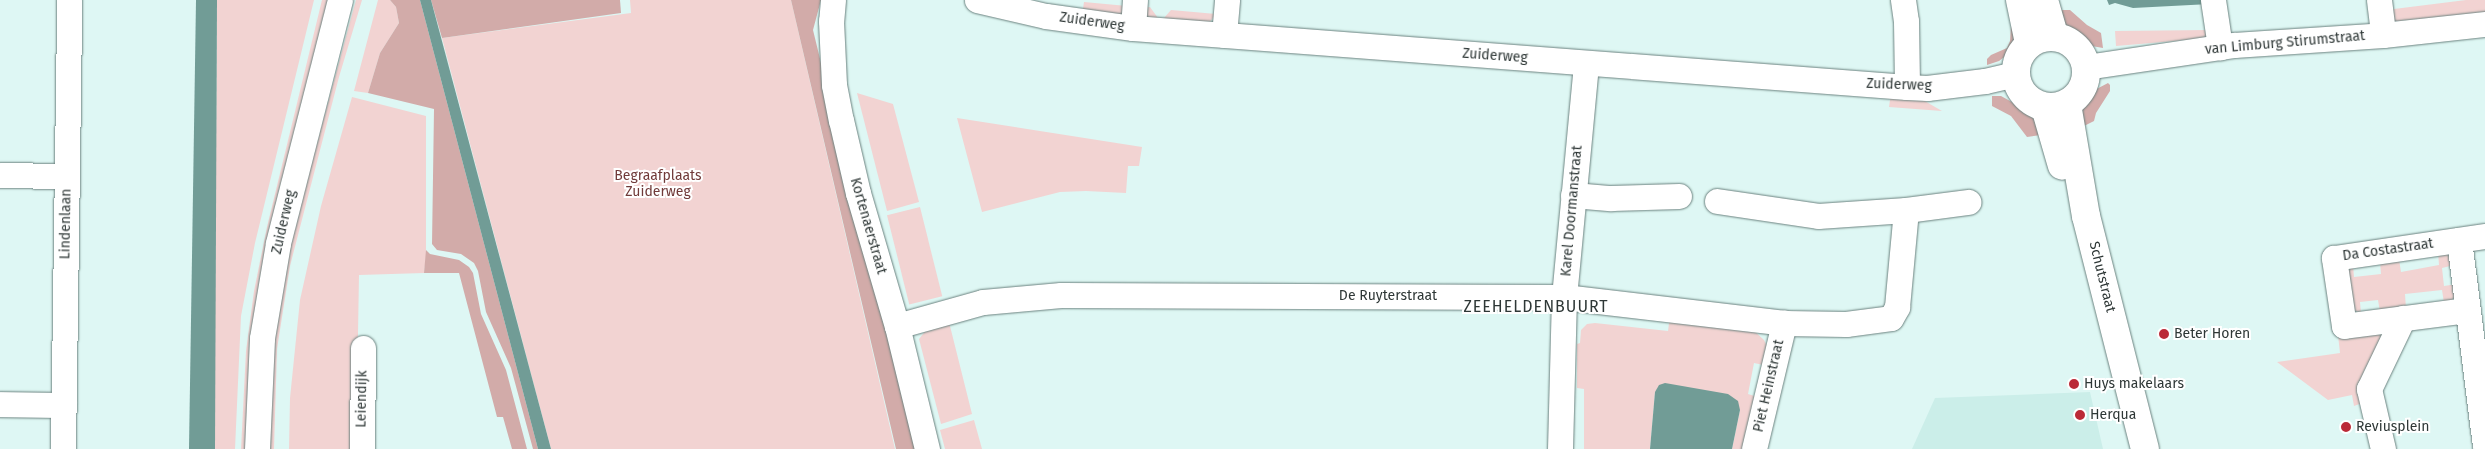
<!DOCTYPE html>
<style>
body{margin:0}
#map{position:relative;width:2485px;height:449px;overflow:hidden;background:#def7f4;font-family:"Fira Sans",sans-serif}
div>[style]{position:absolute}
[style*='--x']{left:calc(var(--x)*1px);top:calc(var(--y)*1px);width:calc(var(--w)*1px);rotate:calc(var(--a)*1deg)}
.built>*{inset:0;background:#cbeee9}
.green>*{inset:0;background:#f2d3d2;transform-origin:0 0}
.forest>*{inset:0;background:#d2aba9}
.water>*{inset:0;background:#719c96}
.roads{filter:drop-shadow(0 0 1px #6b827f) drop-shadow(0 0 1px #6b827f)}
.minor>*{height:25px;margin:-12.5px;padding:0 12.5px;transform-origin:12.5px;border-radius:12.5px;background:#fff}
.major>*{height:28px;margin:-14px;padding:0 14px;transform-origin:14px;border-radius:14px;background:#fff}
.major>.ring{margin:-14px;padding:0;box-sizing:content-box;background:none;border:28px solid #fff;border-radius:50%}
.dots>*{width:14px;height:14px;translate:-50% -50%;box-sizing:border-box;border:2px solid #fff;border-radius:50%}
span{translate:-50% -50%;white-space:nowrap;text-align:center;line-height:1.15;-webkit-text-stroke:4px #fff;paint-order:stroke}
.street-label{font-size:14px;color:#2e3736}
.park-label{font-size:14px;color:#703a39}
.poi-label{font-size:14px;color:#2e3736}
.left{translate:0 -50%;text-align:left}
.quarter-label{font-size:16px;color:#2e3736;letter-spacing:1px}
</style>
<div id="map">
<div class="built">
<div style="clip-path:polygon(2090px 392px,2103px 449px,1912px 449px,1935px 398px)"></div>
</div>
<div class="green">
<div style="clip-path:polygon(217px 0,314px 0,255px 243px,241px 316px,235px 449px,214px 449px)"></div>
<div style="clip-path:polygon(322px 0,328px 0,247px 449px,241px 449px,246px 351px,254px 291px,267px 227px)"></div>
<div style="clip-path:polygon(356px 0,362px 0,339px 77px,290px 266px,277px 349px,274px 449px,267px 449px,275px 325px,293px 231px)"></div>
<div style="clip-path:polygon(378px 0,390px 0,396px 7px,399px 23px,380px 53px,368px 93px,354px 91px)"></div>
<div style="clip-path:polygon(630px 0,791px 0,895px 449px,551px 449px,442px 38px,631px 13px)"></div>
<div style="clip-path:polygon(2466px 0,2485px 0,2485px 13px,2389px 22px,2386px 10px)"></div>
<div style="clip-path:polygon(1084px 2px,1127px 6px,1127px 16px,1082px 15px)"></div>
<div style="clip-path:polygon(1150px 7px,1158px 18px,1164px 18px,1171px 10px,1216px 14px,1209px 23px,1141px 20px,1142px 8px)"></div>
<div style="clip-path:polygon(2208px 30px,2210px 38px,2116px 46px,2115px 31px)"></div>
<div style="clip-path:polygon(857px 93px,893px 104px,919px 202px,887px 211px)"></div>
<div style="clip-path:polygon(1891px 93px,1923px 100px,1942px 111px,1889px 107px)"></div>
<div style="clip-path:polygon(352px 97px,426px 116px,426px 257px,424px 273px,359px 275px,356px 449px,289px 449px,290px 398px,300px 300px,321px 206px)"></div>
<div style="clip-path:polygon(957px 118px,1142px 147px,1139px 166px,1128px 166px,1126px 193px,1086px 191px,1060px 192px,982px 212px)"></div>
<div style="left:920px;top:207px;width:92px;height:34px;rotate:76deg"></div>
<div style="clip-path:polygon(2438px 252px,2446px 253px,2451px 257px,2454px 265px,2442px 268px,2444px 286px,2457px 284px,2455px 297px,2449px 303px,2444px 303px,2442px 290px,2405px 294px,2406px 309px,2380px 312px,2378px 300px,2360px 302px,2361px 313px,2353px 310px,2346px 269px,2353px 265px,2354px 277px,2381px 274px,2380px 261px,2399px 259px,2401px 272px,2439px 265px)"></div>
<div style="clip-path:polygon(1670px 316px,1751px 328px,1764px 340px,1768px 348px,1768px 366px,1754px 363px,1748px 394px,1761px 398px,1748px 449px,1732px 449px,1740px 410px,1655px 392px,1650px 449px,1584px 449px,1584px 389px,1577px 388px,1577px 344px,1580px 343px,1581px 330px,1587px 324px,1595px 323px,1668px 331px)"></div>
<div style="clip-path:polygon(949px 322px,972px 414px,941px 424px,919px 339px,927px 329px)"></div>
<div style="clip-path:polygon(2387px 328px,2364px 371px,2362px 390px,2365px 402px,2354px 406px,2352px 395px,2328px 400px,2277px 362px,2340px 353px,2338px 335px)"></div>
<div style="clip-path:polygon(974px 420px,982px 449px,945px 449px,940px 430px)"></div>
</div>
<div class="forest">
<div style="clip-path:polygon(390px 0,420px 0,538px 449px,533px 449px,511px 368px,486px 312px,478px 271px,474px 263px,461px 254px,437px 250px,432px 244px,434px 109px,368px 93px,380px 53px,399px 23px,396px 7px)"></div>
<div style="clip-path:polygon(431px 0,620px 0,621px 13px,442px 38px)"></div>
<div style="clip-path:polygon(791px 0,821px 0,813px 30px,915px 449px,896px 449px)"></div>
<div style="clip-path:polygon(2062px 10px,2070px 10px,2087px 25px,2101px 33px,2103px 48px,2086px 45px,2060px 25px,2054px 14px)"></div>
<div style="clip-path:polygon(2014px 23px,2019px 39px,2012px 51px,1999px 61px,1987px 65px,1987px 59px,1991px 55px,2007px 48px,2010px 41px,2011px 26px)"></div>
<div style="clip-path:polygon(2108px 83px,2110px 85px,2110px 91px,2096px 113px,2094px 121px,2082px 127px,2081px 105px,2089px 93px)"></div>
<div style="clip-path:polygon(1992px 96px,2001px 96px,2030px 112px,2039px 119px,2047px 134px,2027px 137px,2011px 116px,1992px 106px)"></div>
<div style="clip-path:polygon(426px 250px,430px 254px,459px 260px,469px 267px,473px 273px,481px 314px,506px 370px,527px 449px,512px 449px,503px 417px,497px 417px,459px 273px,424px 273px)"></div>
</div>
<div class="water">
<div style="clip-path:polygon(196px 0,217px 0,215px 449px,189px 449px)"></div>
<div style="clip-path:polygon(420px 0,431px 0,551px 449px,538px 449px)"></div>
<div style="clip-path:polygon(2107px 0,2209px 0,2210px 4px,2133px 8px,2115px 3px,2109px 5px)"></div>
<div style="clip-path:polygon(1665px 383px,1728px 394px,1738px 401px,1740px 410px,1732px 449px,1650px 449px,1655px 392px,1659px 385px)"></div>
</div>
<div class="roads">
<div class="minor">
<div style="--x:833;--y:0;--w:21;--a:95"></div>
<div style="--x:831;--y:21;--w:64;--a:87.3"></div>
<div style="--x:834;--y:85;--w:36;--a:79"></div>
<div style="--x:841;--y:120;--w:75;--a:76.9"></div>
<div style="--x:858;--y:193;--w:139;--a:73.7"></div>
<div style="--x:897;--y:326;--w:127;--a:76.3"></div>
<div style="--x:977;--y:0;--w:71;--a:13.1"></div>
<div style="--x:1046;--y:16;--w:88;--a:7.9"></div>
<div style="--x:1133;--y:28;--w:776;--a:4.36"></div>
<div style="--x:1907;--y:87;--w:20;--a:3"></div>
<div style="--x:1927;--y:88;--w:58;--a:-6.9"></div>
<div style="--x:1985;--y:81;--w:31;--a:-13"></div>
<div style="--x:1903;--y:0;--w:21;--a:82"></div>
<div style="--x:1906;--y:21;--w:66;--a:89.1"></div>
<div style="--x:2213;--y:0;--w:48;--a:81.5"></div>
<div style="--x:2379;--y:0;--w:35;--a:83"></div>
<div style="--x:1133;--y:28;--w:28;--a:-86"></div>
<div style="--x:1224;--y:35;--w:35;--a:-85"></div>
<div style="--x:2086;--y:67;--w:150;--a:-8.5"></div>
<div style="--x:2234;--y:45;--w:149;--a:-3.8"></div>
<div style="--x:2383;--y:35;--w:103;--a:-6.2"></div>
<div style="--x:0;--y:175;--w:66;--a:0.9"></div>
<div style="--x:1573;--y:195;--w:38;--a:5"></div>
<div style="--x:1611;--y:198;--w:68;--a:-1.7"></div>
<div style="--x:1717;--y:201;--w:102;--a:8.4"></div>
<div style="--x:1818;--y:216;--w:88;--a:-3.9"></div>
<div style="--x:1906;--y:210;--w:63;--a:-7.4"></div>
<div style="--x:2459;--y:240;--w:207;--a:82.8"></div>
<div style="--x:2467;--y:310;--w:124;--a:172.6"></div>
<div style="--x:2344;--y:326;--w:69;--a:-98.4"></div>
<div style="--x:2334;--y:258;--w:153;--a:-8.3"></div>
<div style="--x:897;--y:326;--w:89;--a:-15.6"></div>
<div style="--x:983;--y:302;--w:78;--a:-5.1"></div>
<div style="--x:1061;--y:295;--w:503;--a:0.23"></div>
<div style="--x:1564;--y:297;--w:222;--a:6.7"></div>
<div style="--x:1784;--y:323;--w:62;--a:0.9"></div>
<div style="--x:1846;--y:324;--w:45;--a:-7.6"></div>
<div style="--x:1891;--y:318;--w:13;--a:-61"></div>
<div style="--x:1897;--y:307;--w:97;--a:-84.7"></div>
<div style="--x:0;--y:404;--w:64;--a:0.9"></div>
<div style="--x:63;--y:449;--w:449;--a:-89.2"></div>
<div style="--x:257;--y:449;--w:111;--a:-87.4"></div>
<div style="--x:262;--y:338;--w:96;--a:-80.4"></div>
<div style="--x:278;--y:243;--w:251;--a:-75.7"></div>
<div style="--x:362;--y:449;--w:101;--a:-89.4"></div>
<div style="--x:1560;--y:449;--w:152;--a:-88.5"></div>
<div style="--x:1564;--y:297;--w:235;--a:-84.6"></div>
<div style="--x:1754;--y:449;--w:130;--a:-76.6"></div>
<div style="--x:2383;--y:449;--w:62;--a:-103.1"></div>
<div style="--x:2369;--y:389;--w:79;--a:-64.4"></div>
</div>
<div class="major">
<div style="--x:2020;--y:0;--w:44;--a:78.2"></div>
<div style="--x:2044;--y:0;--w:37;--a:74"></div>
<div class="ring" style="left:2016px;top:37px;width:42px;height:42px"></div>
<div style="--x:2067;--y:104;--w:114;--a:80.4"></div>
<div style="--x:2086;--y:216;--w:240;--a:75.8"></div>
<div style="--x:2045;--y:107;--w:61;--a:73.9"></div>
</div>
</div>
<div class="dots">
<div style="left:2164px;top:334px;background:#bb2a37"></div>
<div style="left:2074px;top:384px;background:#bb2a37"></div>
<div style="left:2080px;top:415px;background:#bb2a37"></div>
<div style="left:2346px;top:427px;background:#bb2a37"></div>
</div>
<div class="street-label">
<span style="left:1092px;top:22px;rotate:8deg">Zuiderweg</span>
<span style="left:2285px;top:43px;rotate:-5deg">van Limburg Stirumstraat</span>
<span style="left:1495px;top:56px;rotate:4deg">Zuiderweg</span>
<span style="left:1899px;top:85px;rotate:2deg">Zuiderweg</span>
<span style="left:1572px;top:211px;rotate:-85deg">Karel Doormanstraat</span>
<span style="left:284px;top:222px;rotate:-77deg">Zuiderweg</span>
<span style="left:66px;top:224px;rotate:-89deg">Lindenlaan</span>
<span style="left:868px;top:226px;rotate:74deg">Kortenaerstraat</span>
<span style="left:2388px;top:250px;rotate:-8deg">Da Costastraat</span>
<span style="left:2102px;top:277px;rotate:76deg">Schutstraat</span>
<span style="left:1388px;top:296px">De Ruyterstraat</span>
<span style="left:1769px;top:386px;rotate:-77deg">Piet Heinstraat</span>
<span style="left:362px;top:399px;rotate:-89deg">Leiendijk</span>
</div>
<div class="park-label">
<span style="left:658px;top:184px">Begraafplaats<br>Zuiderweg</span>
</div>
<div class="poi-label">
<span class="left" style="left:2174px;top:334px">Beter Horen</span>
<span class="left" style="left:2084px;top:384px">Huys makelaars</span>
<span class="left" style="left:2090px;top:415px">Herqua</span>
<span class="left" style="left:2356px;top:427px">Reviusplein</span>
</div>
<div class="quarter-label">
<span style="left:1536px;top:307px">ZEEHELDENBUURT</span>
</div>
</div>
